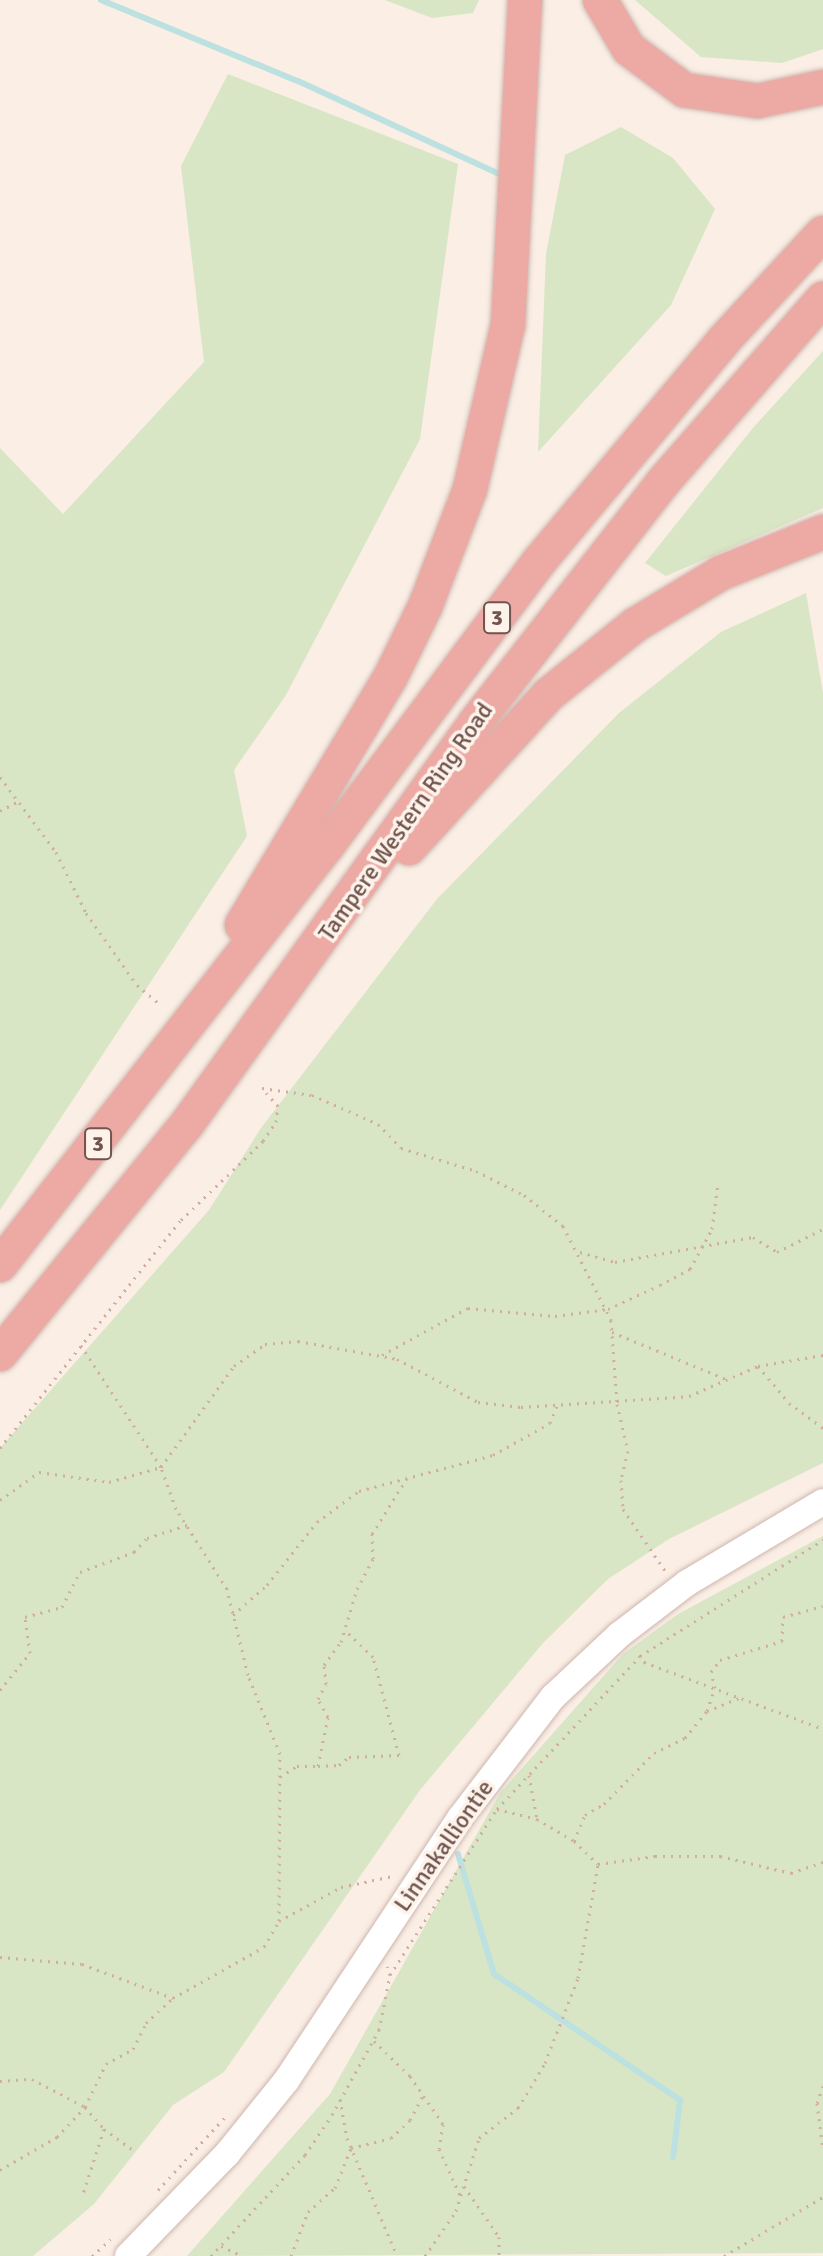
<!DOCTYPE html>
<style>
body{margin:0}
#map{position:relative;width:823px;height:2256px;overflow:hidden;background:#faeee5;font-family:Signika,sans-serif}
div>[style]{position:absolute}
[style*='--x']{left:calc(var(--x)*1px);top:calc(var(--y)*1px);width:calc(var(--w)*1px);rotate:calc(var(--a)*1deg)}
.green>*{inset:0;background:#d8e6c5}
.stream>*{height:6px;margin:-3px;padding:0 3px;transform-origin:3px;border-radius:3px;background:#bce1e0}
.path>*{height:3px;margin-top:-1.5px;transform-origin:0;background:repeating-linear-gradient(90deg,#d1ada3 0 2px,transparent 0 8px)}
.roads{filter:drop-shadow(0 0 2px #ceb6ae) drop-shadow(0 0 2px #ceb6ae)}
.secondary>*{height:26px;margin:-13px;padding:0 13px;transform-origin:13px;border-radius:13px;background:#fff}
.highway>*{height:34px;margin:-17px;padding:0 17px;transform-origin:17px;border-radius:17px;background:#eda9a3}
span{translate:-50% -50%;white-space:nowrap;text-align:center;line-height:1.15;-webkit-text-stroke:7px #fdf3eb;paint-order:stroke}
.shield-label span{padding:2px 6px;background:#fdf3eb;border:2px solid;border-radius:6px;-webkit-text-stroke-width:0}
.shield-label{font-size:22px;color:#70544d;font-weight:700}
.street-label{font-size:24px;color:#70544d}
</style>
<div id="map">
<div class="green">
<div style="clip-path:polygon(385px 0,479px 0,473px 13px,432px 18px)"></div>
<div style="clip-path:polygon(635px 0,823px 0,823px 49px,782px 63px,701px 57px)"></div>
<div style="clip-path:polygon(228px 74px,458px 164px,420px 439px,286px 695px,234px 770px,247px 836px,0 1210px,0 448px,63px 514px,204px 362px,181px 166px)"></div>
<div style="clip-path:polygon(621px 127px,673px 158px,715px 209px,671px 305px,538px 452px,546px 254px,565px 155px)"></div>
<div style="clip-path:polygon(823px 351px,823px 508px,666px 576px,645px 563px,752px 429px)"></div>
<div style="clip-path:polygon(806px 593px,823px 693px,823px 1463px,669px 1539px,608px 1579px,543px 1643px,420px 1790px,224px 2072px,173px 2105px,94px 2204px,33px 2256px,0 2256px,0 1448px,209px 1210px,261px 1128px,437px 899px,619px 713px,721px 632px)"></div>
<div style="clip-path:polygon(823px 1536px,823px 2253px,187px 2256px,330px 2094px,500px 1793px,623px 1654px,678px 1614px)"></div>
</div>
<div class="stream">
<div style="--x:101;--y:0;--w:213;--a:22.4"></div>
<div style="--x:298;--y:81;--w:221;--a:24.8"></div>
<div style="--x:458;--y:1854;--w:125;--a:73.3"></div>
<div style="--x:494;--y:1974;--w:225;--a:34.1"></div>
<div style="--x:680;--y:2100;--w:58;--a:96.9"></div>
</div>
<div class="path">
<div style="--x:0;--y:777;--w:94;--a:53.3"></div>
<div style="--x:56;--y:852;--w:68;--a:63.8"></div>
<div style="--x:86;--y:913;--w:88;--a:54.7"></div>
<div style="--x:137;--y:985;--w:30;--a:40"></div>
<div style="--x:0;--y:811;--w:19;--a:-28"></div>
<div style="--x:262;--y:1088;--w:50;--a:8"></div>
<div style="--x:312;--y:1095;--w:72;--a:23.7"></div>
<div style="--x:378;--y:1124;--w:33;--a:46"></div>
<div style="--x:401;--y:1148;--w:78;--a:17"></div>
<div style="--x:476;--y:1171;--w:54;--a:26.6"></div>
<div style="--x:524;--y:1195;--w:50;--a:38.5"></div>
<div style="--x:563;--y:1226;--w:106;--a:62.9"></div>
<div style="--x:611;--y:1320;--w:84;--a:85.9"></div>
<div style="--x:617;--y:1404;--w:48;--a:76.8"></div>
<div style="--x:628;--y:1451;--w:30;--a:104"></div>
<div style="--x:621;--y:1480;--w:29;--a:86"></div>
<div style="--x:623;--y:1509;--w:76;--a:55.7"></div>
<div style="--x:580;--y:1252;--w:36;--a:16"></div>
<div style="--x:615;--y:1262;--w:140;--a:-10.3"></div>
<div style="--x:753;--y:1237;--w:28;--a:32"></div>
<div style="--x:777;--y:1252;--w:51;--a:-26.6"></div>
<div style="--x:612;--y:1332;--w:123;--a:22.4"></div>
<div style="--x:382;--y:1355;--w:98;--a:-28.7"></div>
<div style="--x:468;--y:1308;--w:87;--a:5.3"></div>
<div style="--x:555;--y:1316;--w:53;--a:-7.5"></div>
<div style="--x:608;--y:1309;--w:57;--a:-24.8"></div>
<div style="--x:660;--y:1285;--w:34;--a:-28"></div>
<div style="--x:690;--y:1269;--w:46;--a:-61.2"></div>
<div style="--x:712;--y:1229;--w:46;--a:-82.6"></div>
<div style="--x:758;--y:1366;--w:48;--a:50"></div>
<div style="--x:789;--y:1403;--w:42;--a:36.3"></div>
<div style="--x:0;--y:1448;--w:291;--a:-51.6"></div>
<div style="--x:181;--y:1220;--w:114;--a:-43.9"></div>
<div style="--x:263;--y:1141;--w:23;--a:-56"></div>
<div style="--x:276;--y:1122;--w:16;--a:-83"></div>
<div style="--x:278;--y:1106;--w:24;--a:-132"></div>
<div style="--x:0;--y:1500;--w:48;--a:-35.7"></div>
<div style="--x:39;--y:1472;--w:71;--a:8.1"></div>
<div style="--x:109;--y:1482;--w:54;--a:-16.1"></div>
<div style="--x:161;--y:1467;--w:125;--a:-54.1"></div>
<div style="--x:234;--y:1366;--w:38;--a:-35"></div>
<div style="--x:265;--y:1344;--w:33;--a:-5"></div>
<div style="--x:298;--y:1341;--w:101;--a:10.3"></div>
<div style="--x:397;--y:1359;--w:92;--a:28"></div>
<div style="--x:478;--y:1402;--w:43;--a:6.6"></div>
<div style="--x:521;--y:1407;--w:168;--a:-3.7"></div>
<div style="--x:689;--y:1396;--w:75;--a:-23.5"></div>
<div style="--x:758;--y:1366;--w:66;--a:-9.6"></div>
<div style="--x:233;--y:1615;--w:45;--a:-41.4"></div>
<div style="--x:267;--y:1585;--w:80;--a:-51.6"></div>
<div style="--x:317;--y:1522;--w:52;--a:-36.4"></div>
<div style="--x:359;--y:1491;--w:139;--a:-15"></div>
<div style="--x:493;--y:1455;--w:65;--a:-29.3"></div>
<div style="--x:550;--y:1423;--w:18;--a:-68"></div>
<div style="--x:639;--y:1655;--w:9;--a:54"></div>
<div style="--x:644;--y:1662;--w:191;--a:20.5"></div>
<div style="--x:0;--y:1690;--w:48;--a:-51"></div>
<div style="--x:30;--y:1653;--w:36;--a:-98"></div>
<div style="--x:25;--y:1617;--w:38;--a:-15"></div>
<div style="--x:62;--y:1607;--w:39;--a:-63"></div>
<div style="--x:80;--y:1572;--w:58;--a:-20.3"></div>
<div style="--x:134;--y:1552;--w:19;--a:-47"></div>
<div style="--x:147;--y:1538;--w:45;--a:-18"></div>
<div style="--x:707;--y:1711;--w:35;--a:-22"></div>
<div style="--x:318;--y:1766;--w:21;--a:-3"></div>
<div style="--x:339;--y:1765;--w:13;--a:-39"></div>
<div style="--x:349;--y:1757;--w:50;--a:-2.3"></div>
<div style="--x:399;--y:1755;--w:101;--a:-104.9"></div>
<div style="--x:373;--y:1657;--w:39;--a:-136"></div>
<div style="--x:529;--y:1775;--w:45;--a:79.7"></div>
<div style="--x:280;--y:1777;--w:20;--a:-33"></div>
<div style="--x:297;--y:1766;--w:21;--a:0"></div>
<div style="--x:318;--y:1766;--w:50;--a:-78.5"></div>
<div style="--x:328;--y:1717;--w:21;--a:-119"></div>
<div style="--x:318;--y:1699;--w:17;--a:-62"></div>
<div style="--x:326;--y:1684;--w:19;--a:-96"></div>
<div style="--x:324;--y:1665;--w:29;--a:-54"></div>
<div style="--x:341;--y:1642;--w:55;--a:-73.2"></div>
<div style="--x:357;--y:1589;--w:34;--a:-62"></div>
<div style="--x:373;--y:1559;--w:25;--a:-92"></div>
<div style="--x:372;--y:1534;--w:66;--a:-58"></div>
<div style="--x:497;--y:1809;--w:41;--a:14"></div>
<div style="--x:537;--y:1819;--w:43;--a:30.7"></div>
<div style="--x:574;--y:1841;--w:33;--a:44"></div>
<div style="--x:598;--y:1864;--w:58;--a:-8"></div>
<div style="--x:655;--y:1856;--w:65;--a:0"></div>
<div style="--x:720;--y:1856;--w:73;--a:13.5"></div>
<div style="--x:791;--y:1873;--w:34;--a:-19"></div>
<div style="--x:574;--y:1841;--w:28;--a:-67"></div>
<div style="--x:585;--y:1815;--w:22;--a:-30"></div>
<div style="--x:604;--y:1804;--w:71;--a:-45.6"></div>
<div style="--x:654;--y:1753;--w:34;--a:-26"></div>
<div style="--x:685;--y:1738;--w:35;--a:-51"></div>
<div style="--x:707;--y:1711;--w:24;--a:-71"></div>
<div style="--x:715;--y:1688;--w:16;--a:-104"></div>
<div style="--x:711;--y:1672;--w:15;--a:-53"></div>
<div style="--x:720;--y:1660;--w:65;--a:-17"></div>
<div style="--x:782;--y:1641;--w:24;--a:-88"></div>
<div style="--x:783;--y:1617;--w:41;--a:-15.4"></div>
<div style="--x:279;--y:1921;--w:71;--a:-28.7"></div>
<div style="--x:341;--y:1887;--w:53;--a:-11.9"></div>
<div style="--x:0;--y:1957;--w:82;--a:4.9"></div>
<div style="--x:82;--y:1964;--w:97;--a:20.5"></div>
<div style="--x:390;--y:1975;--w:197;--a:-57.2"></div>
<div style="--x:497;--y:1809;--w:209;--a:-46.9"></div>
<div style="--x:640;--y:1656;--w:217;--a:-32.4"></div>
<div style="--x:374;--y:2041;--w:50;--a:44.2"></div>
<div style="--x:410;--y:2076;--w:58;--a:55.5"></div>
<div style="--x:443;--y:2124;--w:25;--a:99"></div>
<div style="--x:439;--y:2149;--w:51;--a:65.5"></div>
<div style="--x:0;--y:2081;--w:32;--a:-4"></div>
<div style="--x:32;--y:2079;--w:60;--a:27.8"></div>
<div style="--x:85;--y:2107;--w:29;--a:49"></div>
<div style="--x:104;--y:2129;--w:71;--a:107.9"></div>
<div style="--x:823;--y:2086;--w:18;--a:109"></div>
<div style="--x:817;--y:2103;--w:47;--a:82.7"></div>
<div style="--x:340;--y:2099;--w:40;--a:80"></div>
<div style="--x:347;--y:2138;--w:128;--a:67"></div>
<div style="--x:104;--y:2129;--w:34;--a:36"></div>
<div style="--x:0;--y:2170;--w:66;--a:-30.1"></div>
<div style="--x:57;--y:2137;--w:41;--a:-47"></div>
<div style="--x:85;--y:2107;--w:48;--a:-64"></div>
<div style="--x:106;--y:2064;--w:31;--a:-29"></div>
<div style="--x:133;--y:2049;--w:29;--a:-63"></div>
<div style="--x:146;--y:2023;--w:37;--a:-43"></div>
<div style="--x:173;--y:1998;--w:104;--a:-29.3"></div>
<div style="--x:264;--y:1947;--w:30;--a:-60"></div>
<div style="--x:279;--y:1921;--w:167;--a:-89.7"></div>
<div style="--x:280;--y:1754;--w:85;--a:-112.1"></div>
<div style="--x:248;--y:1675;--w:89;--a:-103.7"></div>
<div style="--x:227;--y:1589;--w:95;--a:-122.5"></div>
<div style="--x:176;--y:1509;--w:45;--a:-109.7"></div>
<div style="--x:161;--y:1467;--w:147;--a:-123.4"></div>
<div style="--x:464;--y:2186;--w:62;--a:55.5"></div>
<div style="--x:499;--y:2237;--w:19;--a:90"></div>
<div style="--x:158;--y:2190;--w:100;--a:-47.4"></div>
<div style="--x:221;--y:2246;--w:23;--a:25"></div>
<div style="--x:92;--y:2256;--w:25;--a:-42"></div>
<div style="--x:211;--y:2256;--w:138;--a:-47.1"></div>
<div style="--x:305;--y:2155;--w:48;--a:-56"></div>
<div style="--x:332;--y:2115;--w:97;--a:-61.1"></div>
<div style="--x:379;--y:2030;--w:56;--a:-78.7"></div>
<div style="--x:390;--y:1975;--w:9;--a:-108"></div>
<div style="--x:291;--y:2256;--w:47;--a:-68.9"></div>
<div style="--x:308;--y:2212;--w:36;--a:-42"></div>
<div style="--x:335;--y:2188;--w:43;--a:-68.2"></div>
<div style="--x:351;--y:2148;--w:41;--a:-14"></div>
<div style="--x:391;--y:2138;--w:26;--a:-43"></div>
<div style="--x:410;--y:2120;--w:27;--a:-62"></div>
<div style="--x:425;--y:2256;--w:55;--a:-55.4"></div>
<div style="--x:456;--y:2211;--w:77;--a:-72.5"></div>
<div style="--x:479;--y:2138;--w:49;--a:-37.6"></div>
<div style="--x:518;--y:2108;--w:52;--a:-59"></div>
<div style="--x:545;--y:2063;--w:91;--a:-68.8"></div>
<div style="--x:578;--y:1978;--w:116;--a:-80"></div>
<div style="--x:724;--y:2256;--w:115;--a:-30.8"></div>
</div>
<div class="roads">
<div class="secondary">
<div style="--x:128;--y:2256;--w:142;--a:-45.9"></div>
<div style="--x:227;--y:2154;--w:94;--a:-51.1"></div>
<div style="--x:286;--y:2081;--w:315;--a:-56.5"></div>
<div style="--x:460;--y:1818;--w:153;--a:-52.5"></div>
<div style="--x:553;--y:1697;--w:91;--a:-43.2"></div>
<div style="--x:619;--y:1635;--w:86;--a:-37.4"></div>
<div style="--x:687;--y:1583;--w:158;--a:-30.8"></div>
</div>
<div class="highway">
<div style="--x:600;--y:0;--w:57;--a:59.4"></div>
<div style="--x:629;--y:49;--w:69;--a:36.7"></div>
<div style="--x:684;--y:90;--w:75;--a:8.5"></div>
<div style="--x:758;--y:101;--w:66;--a:-12.2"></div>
<div style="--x:409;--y:848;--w:207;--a:-47.7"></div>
<div style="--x:548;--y:695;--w:112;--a:-38.8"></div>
<div style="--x:635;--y:625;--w:100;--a:-31.2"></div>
<div style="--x:721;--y:573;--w:110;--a:-21.9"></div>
<div style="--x:242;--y:925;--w:288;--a:-59.1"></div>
<div style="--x:390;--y:678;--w:79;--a:-63.8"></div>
<div style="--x:425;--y:607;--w:126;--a:-69.1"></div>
<div style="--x:470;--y:489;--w:168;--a:-77"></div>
<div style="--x:508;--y:325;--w:325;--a:-87"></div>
<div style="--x:0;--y:1265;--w:531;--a:-52.03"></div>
<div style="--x:327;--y:846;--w:352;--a:-53.3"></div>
<div style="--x:537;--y:564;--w:292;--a:-50.1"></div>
<div style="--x:724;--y:340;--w:146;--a:-47.2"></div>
<div style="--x:0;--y:1354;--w:296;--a:-50.9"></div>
<div style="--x:187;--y:1124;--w:494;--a:-54.3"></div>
<div style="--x:475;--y:723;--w:307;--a:-52"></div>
<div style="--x:664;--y:481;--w:242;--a:-48.9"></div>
</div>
</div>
<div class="shield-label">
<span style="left:497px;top:618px">3</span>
<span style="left:98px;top:1144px">3</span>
</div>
<div class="street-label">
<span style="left:406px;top:822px;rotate:-55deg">Tampere Western Ring Road</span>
<span style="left:444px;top:1846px;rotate:-55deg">Linnakalliontie</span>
</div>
</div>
